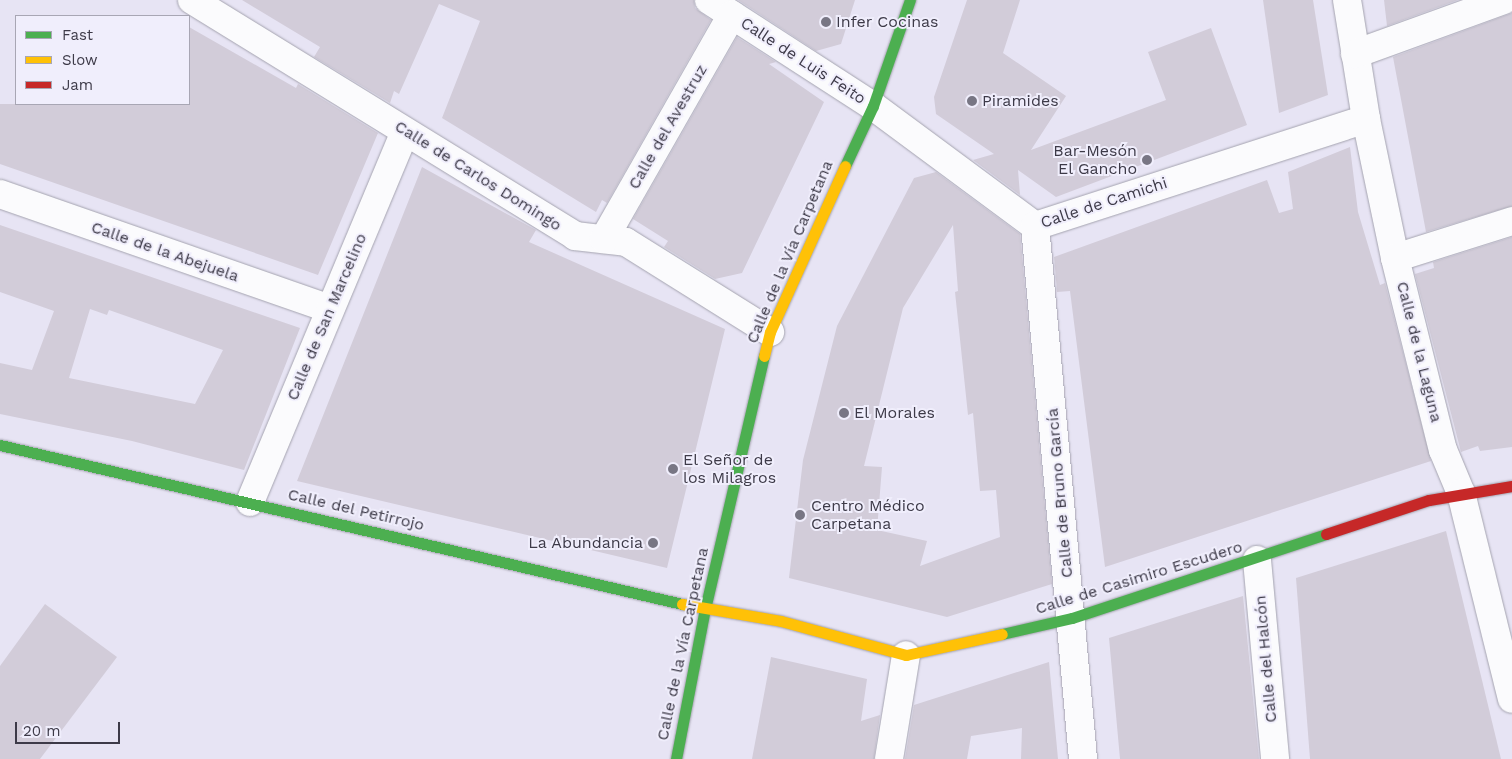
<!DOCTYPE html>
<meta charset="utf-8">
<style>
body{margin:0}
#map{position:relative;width:1512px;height:759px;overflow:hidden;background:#e7e4f4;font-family:"Work Sans",sans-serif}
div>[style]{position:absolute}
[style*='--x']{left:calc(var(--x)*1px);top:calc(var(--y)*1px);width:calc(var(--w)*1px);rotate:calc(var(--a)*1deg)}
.building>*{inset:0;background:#d2ccd9}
.roads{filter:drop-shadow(0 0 1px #a4a3af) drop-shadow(0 0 1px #a4a3af)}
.street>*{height:28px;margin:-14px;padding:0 14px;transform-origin:14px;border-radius:14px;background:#fbfbfd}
.fast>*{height:11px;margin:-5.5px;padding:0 5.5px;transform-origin:5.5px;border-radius:5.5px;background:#4caf50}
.slow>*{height:11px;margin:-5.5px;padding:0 5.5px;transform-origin:5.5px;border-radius:5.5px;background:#ffc107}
.jam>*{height:11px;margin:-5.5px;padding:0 5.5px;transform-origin:5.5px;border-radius:5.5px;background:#c62828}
.dots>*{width:14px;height:14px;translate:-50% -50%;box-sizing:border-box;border:2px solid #f0eefc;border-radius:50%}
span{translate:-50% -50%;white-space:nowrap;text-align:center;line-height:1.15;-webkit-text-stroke:4px #f0eefc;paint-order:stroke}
.poi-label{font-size:16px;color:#3d3a48}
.left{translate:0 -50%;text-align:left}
.right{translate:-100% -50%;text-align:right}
.street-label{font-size:16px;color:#3d3a48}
.legend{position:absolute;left:15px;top:15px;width:175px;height:90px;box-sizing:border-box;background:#f0eefc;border:1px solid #a8a6b4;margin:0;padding:6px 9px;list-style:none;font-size:15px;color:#3d3a48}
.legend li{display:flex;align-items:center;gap:10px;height:25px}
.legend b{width:25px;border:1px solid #a8a6b4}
.scale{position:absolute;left:15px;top:722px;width:105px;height:22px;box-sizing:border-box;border:2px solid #3d3a48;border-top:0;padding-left:6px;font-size:15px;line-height:18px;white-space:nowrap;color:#3d3a48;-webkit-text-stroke:4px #f0eefc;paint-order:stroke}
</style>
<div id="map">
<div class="building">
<div style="clip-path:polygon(242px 0,694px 0,695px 8px,711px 20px,607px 203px,602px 200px,596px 212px,442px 118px,480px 21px,439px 4px,399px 94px,394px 91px,390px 103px,314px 57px,320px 47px)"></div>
<div style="clip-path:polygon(738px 0,855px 0,841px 44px,816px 51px)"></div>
<div style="clip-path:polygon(967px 0,1020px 0,1003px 53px,1066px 96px,1031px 150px,1166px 100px,1148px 52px,1211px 28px,1247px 125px,1056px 197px,1018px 170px,1020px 195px,973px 160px,994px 154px,936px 114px,934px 97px)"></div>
<div style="clip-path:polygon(1263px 0,1313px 0,1328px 95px,1279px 113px)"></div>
<div style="clip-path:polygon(1384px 0,1458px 0,1387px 26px)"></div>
<div style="clip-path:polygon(1512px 13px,1512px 206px,1426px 232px,1393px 57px)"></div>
<div style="clip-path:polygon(189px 27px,296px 88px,298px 84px,378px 133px,318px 275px,0 164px,0 104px,189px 104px)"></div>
<div style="clip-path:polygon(737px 37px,776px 62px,769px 64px,824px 102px,742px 273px,715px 279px,664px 247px,668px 241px,633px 219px)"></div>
<div style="clip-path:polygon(1350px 147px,1358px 212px,1380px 285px,1385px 283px,1431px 461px,1105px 567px,1070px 291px,1057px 292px,1054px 257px,1267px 180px,1279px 213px,1293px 209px,1288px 172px)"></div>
<div style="clip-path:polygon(422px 167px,536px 230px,529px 242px,725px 329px,667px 568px,297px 481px)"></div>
<div style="clip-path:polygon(evenodd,936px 172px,1020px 234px,1052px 584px,947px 617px,789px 578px,803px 460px,837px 326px,914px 178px,936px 172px,953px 225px,958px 291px,955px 292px,968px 415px,973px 413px,980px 491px,996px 490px,1000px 537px,920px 566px,927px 541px,877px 530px,882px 467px,864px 466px,903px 308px,953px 225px)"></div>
<div style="clip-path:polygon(evenodd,0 225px,300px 328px,244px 470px,132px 441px,0 414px,0 363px,32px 370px,54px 311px,0 292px,0 225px,90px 309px,107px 315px,109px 310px,223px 350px,195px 404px,69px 378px,90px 309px)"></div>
<div style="clip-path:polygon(1512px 237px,1512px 447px,1480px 451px,1478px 446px,1461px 452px,1415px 274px,1434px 268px,1433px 262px)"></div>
<div style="clip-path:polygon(1446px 531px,1501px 759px,1310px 759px,1296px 578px)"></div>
<div style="clip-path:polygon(1243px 596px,1259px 759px,1120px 759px,1109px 638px)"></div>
<div style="clip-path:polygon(45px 604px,117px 657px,40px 759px,0 759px,0 666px)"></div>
<div style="clip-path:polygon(771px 657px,867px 679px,861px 721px,880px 715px,874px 759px,752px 759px)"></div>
<div style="clip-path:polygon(1049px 662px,1058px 759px,1021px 759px,1022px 728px,971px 736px,967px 759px,905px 759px,914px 705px)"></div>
</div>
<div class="roads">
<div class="street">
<div style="--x:192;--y:0;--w:450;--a:31.6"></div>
<div style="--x:575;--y:236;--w:51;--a:6.7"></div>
<div style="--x:626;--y:242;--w:170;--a:32"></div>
<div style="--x:709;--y:0;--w:195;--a:32.9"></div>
<div style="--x:873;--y:106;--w:202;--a:36.5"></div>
<div style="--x:1035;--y:226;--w:348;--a:-17.9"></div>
<div style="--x:1347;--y:0;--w:121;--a:80.9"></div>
<div style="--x:1366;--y:119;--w:142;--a:78.2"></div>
<div style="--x:1395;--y:258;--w:198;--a:76"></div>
<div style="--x:1443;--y:450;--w:47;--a:67.3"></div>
<div style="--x:1461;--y:493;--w:212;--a:76.1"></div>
<div style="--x:1355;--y:54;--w:158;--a:-19.9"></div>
<div style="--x:0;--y:194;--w:349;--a:19.2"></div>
<div style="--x:1035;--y:226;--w:535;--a:84.85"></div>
<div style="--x:604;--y:239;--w:258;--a:-60.3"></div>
<div style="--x:1395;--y:258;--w:123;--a:-17.5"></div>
<div style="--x:250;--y:502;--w:401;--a:-67.3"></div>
<div style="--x:1257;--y:560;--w:200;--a:84.8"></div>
<div style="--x:889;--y:759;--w:105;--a:-80.7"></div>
</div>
<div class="fast">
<div style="--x:845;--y:166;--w:66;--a:-65"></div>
<div style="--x:873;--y:106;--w:112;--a:-70.8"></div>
<div style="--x:0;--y:445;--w:700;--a:13.12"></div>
<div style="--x:1002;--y:634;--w:72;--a:-12.9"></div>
<div style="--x:1072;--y:618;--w:268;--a:-18.3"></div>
<div style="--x:676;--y:759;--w:153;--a:-79.1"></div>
<div style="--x:705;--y:609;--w:260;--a:-76.9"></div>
</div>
<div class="slow">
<div style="--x:764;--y:356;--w:25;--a:-76"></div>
<div style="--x:770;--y:332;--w:182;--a:-65.7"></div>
<div style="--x:682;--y:604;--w:100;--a:9.7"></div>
<div style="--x:781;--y:621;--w:130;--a:15.2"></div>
<div style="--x:906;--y:655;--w:98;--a:-12.3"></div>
</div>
<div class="jam">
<div style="--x:1326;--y:534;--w:108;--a:-18.3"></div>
<div style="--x:1429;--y:500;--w:84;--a:-9.6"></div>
</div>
</div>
<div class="dots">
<div style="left:826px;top:22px;background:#787684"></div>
<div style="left:972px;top:101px;background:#787684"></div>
<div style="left:1147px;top:160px;background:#787684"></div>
<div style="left:844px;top:413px;background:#787684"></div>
<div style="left:673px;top:469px;background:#787684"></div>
<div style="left:800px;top:515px;background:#787684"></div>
<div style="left:653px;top:543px;background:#787684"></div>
</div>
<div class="poi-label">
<span class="left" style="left:836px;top:22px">Infer Cocinas</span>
<span class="left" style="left:982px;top:101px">Piramides</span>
<span class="right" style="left:1137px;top:160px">Bar-Mesón<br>El Gancho</span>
<span class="left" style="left:854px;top:413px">El Morales</span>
<span class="left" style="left:683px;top:469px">El Señor de<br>los Milagros</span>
<span class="left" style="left:811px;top:515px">Centro Médico<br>Carpetana</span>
<span class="right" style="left:643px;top:543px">La Abundancia</span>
</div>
<div class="street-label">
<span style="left:803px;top:61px;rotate:33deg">Calle de Luis Feito</span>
<span style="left:668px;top:127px;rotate:-60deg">Calle del Avestruz</span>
<span style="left:478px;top:176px;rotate:32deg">Calle de Carlos Domingo</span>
<span style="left:1104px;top:203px;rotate:-18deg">Calle de Camichi</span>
<span style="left:165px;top:252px;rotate:19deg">Calle de la Abejuela</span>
<span style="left:790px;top:252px;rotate:-67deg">Calle de la Vía Carpetana</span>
<span style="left:327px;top:317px;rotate:-67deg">Calle de San Marcelino</span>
<span style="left:1419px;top:352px;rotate:76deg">Calle de la Laguna</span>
<span style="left:1060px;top:493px;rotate:-95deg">Calle de Bruno García</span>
<span style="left:356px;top:510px;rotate:13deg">Calle del Petirrojo</span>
<span style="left:1139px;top:578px;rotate:-17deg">Calle de Casimiro Escudero</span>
<span style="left:683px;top:644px;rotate:-78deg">Calle de la Vía Carpetana</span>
<span style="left:1266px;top:659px;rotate:-95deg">Calle del Halcón</span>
</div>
<ul class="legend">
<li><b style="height:6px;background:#4caf50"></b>Fast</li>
<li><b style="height:6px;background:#ffc107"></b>Slow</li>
<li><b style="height:6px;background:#c62828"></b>Jam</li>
</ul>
<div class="scale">20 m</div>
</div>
